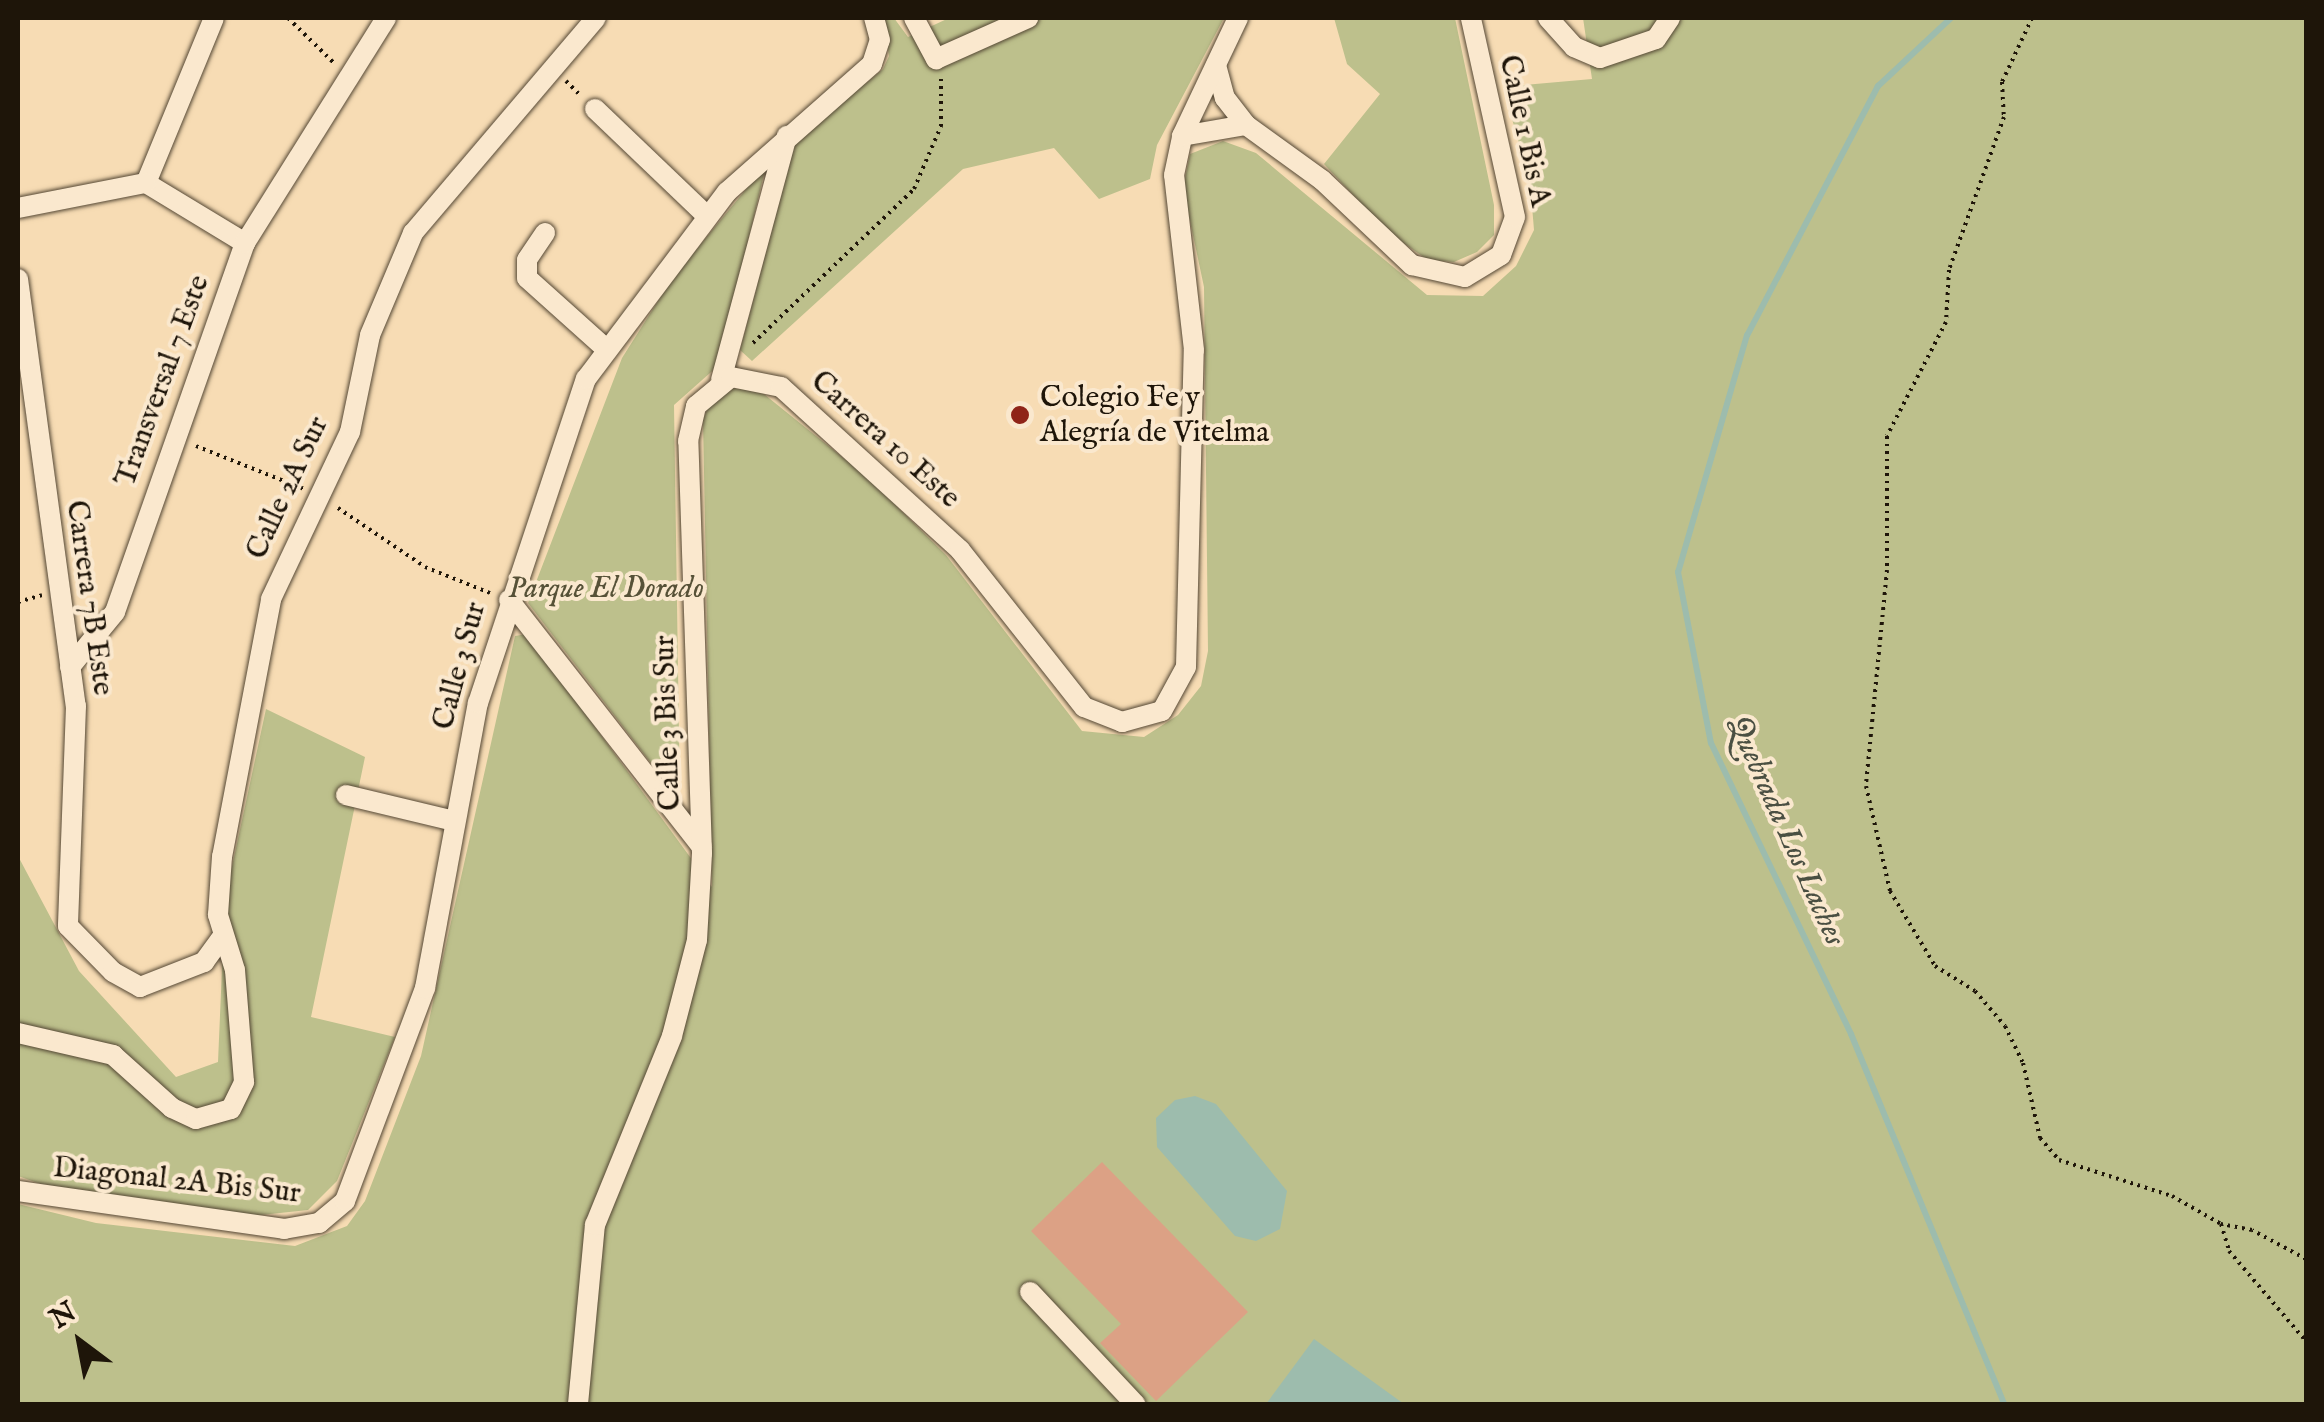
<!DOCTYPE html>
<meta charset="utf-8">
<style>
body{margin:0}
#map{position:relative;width:2324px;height:1422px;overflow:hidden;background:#f7dcb4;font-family:"IM FELL English",serif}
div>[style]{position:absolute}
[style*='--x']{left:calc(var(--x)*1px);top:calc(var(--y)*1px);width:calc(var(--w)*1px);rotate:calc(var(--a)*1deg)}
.green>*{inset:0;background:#bdc08c}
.water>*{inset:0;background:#9dbcad}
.stream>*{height:6px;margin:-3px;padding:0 3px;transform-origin:3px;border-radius:3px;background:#9dbcad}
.building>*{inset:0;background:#dca185}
.path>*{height:4px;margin-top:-2px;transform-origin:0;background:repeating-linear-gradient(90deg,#1e1509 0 2.5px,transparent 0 7.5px)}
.roads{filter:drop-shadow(0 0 2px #544734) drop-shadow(0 0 2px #544734)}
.minor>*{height:20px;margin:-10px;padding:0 10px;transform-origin:10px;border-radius:10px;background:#fae8ce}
.dots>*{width:28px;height:28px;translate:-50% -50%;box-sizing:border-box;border:5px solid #fae8ce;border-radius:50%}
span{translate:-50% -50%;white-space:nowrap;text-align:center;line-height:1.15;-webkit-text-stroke:8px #fae8ce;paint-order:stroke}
.street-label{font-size:30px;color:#1e1509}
.poi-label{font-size:30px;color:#1e1509}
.left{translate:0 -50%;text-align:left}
.park-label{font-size:30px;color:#565137;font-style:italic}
.water-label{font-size:32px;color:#4a4f42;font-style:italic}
.frame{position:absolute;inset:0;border:20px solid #1e1509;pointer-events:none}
.north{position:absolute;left:30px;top:1292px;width:100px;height:100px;-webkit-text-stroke:8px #fae8ce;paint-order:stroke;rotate:328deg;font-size:28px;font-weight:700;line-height:40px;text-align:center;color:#1e1509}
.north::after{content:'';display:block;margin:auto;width:35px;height:45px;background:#1e1509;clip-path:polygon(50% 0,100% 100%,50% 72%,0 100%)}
</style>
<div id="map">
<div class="green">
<div style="clip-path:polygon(883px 18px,894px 18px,908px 37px,949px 18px,1224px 18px,1157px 145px,1150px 179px,1099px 199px,1054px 148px,963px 169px,752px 361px,740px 350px,795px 142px,883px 69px,889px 56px)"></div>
<div style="clip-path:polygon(1334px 18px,1455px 18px,1494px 205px,1494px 235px,1477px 252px,1454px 262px,1428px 260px,1389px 233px,1324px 164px,1380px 94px,1347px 64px)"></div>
<div style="clip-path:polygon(1583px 18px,2306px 18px,2306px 1404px,18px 1404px,18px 1204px,96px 1223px,295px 1246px,347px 1226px,365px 1201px,421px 1056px,515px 636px,527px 634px,712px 887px,703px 420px,710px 402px,729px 388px,759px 390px,867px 477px,946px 555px,1082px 731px,1144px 737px,1178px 715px,1201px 686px,1208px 651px,1204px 287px,1183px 188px,1190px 154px,1223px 141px,1256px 153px,1427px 295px,1483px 296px,1516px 266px,1534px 230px,1530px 182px,1503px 87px,1592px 79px)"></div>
<div style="clip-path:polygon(766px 165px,719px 365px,674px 405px,680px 801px,528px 603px,622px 358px,672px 279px)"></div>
<div style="clip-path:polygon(266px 709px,365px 757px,311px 1017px,395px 1037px,337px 1181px,308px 1210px,252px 1216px,55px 1189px,18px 1176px,18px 856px,79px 971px,176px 1077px,218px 1062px,225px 899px)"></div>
</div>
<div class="water">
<div style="clip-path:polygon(1195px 1096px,1216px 1104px,1287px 1191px,1280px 1229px,1256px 1241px,1235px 1236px,1157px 1147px,1156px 1118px,1175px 1100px)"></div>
<div style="clip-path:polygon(1314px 1339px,1404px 1404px,1266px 1404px)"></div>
</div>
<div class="stream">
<div style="--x:1951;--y:18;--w:100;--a:137"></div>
<div style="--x:1878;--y:86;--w:281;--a:117.7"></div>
<div style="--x:1747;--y:335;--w:247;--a:106.2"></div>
<div style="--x:1678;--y:572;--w:174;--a:79.1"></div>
<div style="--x:1711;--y:743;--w:323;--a:64.3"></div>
<div style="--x:1851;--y:1034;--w:400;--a:67.5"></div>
</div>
<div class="building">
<div style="clip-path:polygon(1102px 1162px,1248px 1312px,1156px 1401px,1100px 1343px,1121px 1324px,1031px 1231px)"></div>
</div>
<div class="path">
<div style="--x:288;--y:18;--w:64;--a:44.4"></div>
<div style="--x:2032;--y:18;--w:71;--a:115.1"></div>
<div style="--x:2002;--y:82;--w:35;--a:87"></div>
<div style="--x:2004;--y:117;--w:163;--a:109.8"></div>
<div style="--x:1949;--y:270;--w:52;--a:93.3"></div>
<div style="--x:1946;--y:322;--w:128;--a:117.4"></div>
<div style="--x:1887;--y:436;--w:134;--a:90"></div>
<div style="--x:1887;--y:570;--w:217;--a:95.6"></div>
<div style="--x:1866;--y:786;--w:108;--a:77.1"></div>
<div style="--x:1890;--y:891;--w:87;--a:59"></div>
<div style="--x:1935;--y:966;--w:47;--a:32"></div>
<div style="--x:1975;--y:991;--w:46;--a:49.4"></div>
<div style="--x:2005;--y:1026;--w:41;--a:64.1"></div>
<div style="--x:2023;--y:1063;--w:77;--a:77.2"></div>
<div style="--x:2040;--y:1138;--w:29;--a:49"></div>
<div style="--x:2059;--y:1160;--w:119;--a:17.7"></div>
<div style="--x:2172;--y:1196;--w:56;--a:29.7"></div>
<div style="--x:566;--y:81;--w:21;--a:45"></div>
<div style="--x:753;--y:343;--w:223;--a:-43.7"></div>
<div style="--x:914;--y:189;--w:69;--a:-66.8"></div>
<div style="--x:941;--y:126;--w:48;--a:-90"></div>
<div style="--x:196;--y:446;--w:116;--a:21.7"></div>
<div style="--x:338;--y:508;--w:105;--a:34.1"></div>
<div style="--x:425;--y:567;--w:70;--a:21.8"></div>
<div style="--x:18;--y:602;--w:25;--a:-16"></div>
<div style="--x:2306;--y:1259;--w:61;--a:-151.8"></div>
<div style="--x:2252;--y:1230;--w:32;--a:-169"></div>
<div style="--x:2221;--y:1224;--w:28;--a:73"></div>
<div style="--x:2229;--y:1251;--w:118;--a:49.5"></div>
</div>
<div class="roads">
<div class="minor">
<div style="--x:914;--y:18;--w:47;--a:61.8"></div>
<div style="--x:936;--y:59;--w:101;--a:-24"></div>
<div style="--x:1548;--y:18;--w:39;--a:48"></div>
<div style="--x:1574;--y:47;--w:28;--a:23"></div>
<div style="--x:1600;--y:58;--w:59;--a:-18.7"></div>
<div style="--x:1656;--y:39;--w:25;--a:-56"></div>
<div style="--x:1216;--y:65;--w:34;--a:75"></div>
<div style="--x:1225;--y:98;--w:34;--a:52"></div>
<div style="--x:1246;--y:125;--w:94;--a:35.9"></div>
<div style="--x:1322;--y:180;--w:124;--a:43.4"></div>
<div style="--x:1412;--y:265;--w:54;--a:12.8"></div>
<div style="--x:1465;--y:277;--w:42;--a:-31.4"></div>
<div style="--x:1501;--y:255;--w:40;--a:-69.8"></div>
<div style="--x:1515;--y:217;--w:204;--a:-102.5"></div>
<div style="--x:595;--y:109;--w:155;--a:43.7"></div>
<div style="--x:1182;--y:136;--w:65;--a:-9.8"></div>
<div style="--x:146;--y:183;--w:178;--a:-67.6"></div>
<div style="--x:146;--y:183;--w:116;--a:31.2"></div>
<div style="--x:18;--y:208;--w:130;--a:-11.1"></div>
<div style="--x:545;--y:233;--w:32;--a:124"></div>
<div style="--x:527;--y:260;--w:18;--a:90"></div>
<div style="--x:527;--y:278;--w:103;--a:41.9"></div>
<div style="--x:18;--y:279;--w:431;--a:82.3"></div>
<div style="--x:76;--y:706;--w:220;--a:92.1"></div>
<div style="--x:68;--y:926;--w:64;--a:45.6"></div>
<div style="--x:113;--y:972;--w:31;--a:29"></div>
<div style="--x:140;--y:987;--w:69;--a:-21.3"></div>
<div style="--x:204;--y:962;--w:31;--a:-54"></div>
<div style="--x:721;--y:380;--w:253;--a:-74.9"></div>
<div style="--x:509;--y:600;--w:313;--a:52"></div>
<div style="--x:70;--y:667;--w:71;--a:-50.7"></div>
<div style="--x:115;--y:612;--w:391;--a:-70.6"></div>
<div style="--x:245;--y:243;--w:266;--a:-57.9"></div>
<div style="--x:346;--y:795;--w:111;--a:13.5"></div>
<div style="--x:18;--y:1033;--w:98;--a:13"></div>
<div style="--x:113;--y:1055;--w:79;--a:41.9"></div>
<div style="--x:172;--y:1108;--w:26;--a:25"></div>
<div style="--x:196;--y:1119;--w:36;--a:-16"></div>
<div style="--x:231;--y:1109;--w:30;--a:-64"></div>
<div style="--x:244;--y:1082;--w:112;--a:-94.6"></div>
<div style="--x:235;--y:970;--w:58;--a:-107.2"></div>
<div style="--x:218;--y:915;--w:58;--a:-86.1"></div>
<div style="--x:222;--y:857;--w:263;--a:-79.2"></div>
<div style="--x:271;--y:599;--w:185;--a:-64.7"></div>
<div style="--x:350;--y:432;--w:99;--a:-78.3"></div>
<div style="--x:370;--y:335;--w:111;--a:-67.1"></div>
<div style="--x:413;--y:233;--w:282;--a:-49.6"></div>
<div style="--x:18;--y:1191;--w:269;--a:8.1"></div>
<div style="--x:284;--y:1229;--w:36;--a:-10"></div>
<div style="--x:319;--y:1223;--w:34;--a:-40"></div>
<div style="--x:345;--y:1201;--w:228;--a:-69.4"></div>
<div style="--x:425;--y:988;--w:290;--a:-79.5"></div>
<div style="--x:478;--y:703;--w:342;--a:-71.6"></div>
<div style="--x:586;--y:379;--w:234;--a:-53"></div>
<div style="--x:727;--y:192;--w:193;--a:-41.4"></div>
<div style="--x:872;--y:64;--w:25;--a:-72"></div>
<div style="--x:880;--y:40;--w:23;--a:-105"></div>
<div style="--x:1030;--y:1292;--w:154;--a:46.8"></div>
<div style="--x:578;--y:1404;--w:180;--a:-84.6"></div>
<div style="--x:595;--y:1225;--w:204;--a:-67.8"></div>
<div style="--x:672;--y:1036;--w:99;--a:-75.4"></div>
<div style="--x:697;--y:940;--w:87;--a:-86.7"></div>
<div style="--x:702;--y:853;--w:412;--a:-91.9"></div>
<div style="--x:688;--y:441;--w:36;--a:-77"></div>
<div style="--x:696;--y:406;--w:45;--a:-39.6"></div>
<div style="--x:731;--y:377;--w:51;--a:11.3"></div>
<div style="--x:781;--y:387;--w:242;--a:42.3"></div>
<div style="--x:960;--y:550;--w:200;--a:51.7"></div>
<div style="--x:1084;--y:707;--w:41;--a:21.5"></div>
<div style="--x:1122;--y:722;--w:41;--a:-15.4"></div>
<div style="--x:1162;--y:711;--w:50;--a:-61.4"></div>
<div style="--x:1186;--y:667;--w:317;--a:-88.6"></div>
<div style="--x:1194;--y:350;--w:176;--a:-96.5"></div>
<div style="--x:1174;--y:175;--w:40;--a:-78"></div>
<div style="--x:1182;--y:136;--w:131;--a:-64.6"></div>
</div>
</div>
<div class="dots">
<div style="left:1020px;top:415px;background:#8f2418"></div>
</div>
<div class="street-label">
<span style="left:1524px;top:131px;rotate:78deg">Calle 1 Bis A</span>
<span style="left:163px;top:381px;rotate:-70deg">Transversal 7 Este</span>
<span style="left:885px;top:440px;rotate:42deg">Carrera 10 Este</span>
<span style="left:288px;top:488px;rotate:-65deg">Calle 2A Sur</span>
<span style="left:89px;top:598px;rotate:82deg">Carrera 7B Este</span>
<span style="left:460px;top:666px;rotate:-75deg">Calle 3 Sur</span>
<span style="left:668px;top:723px;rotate:-92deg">Calle 3 Bis Sur</span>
<span style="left:177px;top:1181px;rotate:6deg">Diagonal 2A Bis Sur</span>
</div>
<div class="poi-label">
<span class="left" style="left:1040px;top:415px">Colegio Fe y<br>Alegría de Vitelma</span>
</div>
<div class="park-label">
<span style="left:606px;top:589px">Parque El Dorado</span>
</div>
<div class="water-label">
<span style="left:1785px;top:831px;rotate:66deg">Quebrada Los Laches</span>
</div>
<div class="frame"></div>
<div class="north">N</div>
</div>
